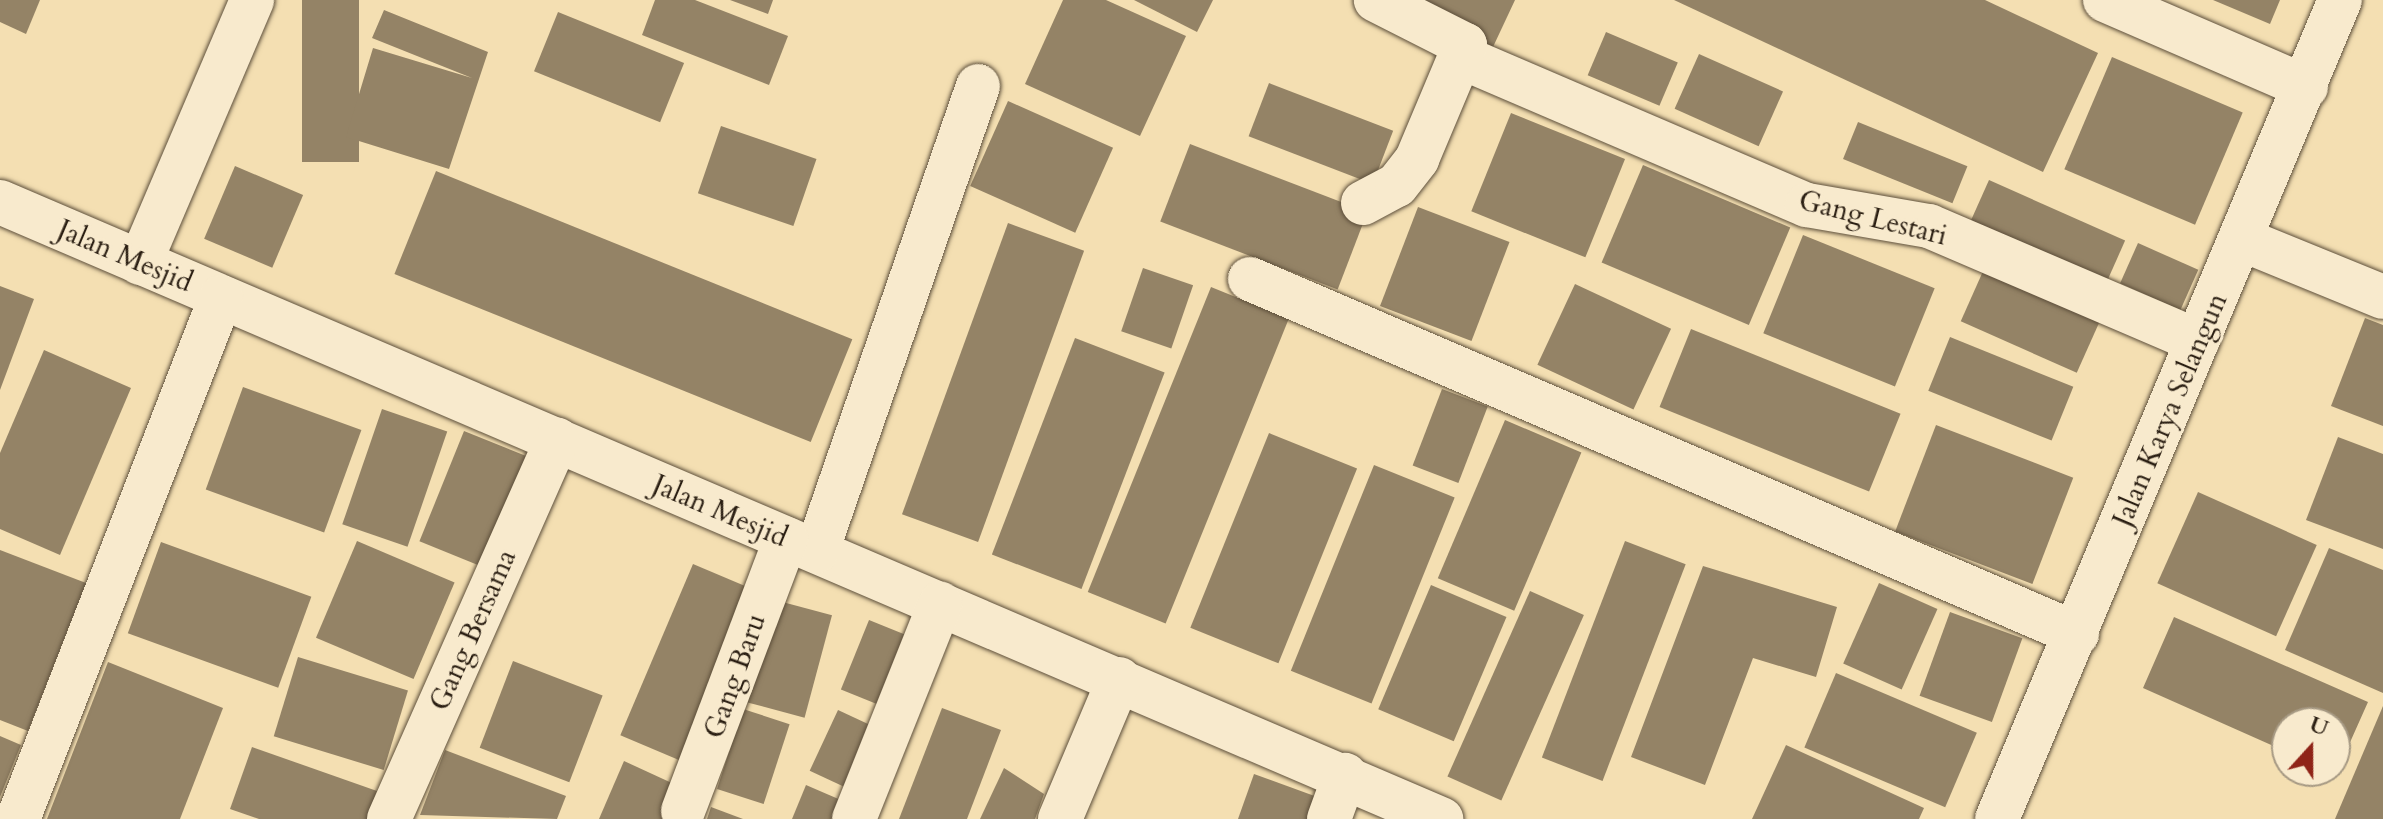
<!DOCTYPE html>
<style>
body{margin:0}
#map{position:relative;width:2383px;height:819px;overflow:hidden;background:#f4dfb2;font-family:Cardo,serif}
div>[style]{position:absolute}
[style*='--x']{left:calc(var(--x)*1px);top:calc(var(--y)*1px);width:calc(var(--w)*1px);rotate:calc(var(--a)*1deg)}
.building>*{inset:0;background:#948366;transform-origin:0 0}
.roads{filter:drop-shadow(0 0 2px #5d4f3b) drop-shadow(0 0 2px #5d4f3b)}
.minor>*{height:44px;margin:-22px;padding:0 22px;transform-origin:22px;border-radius:22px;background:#f8eacd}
.tertiary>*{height:44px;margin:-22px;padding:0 22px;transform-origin:22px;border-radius:22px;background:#f8eacd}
span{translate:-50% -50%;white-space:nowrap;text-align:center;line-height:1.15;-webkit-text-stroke:6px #f8eacd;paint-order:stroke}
.street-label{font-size:28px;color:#2b1f13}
.north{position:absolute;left:2271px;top:707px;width:80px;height:80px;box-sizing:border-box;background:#f8eacd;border:2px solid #a69983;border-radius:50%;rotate:21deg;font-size:22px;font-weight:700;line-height:32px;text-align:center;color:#2b1f13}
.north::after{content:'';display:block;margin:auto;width:28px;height:36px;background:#8f2418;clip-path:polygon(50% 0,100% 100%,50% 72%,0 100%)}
</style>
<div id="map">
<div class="building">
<div style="clip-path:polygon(0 0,40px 0,26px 34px,0 22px)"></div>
<div style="left:302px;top:0;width:57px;height:162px"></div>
<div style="clip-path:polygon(655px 0,695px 0,788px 36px,769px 85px,642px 35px)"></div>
<div style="clip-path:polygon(730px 0,773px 0,768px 14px)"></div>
<div style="clip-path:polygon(1063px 0,1106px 0,1186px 36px,1140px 136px,1025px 84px)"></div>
<div style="clip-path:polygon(1134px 0,1213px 0,1197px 32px)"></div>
<div style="clip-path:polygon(1389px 0,1515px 0,1493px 47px)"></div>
<div style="clip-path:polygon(1674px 0,1985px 0,2098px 53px,2043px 172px)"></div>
<div style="clip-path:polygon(2213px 0,2280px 0,2270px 24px)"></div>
<div style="clip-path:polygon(384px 10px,488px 52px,449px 169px,346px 137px,373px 48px,472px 78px,372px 38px)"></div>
<div style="left:558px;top:12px;width:136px;height:64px;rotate:22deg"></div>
<div style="left:1606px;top:32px;width:78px;height:47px;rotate:23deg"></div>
<div style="left:1699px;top:54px;width:92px;height:60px;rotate:24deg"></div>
<div style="left:2112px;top:57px;width:142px;height:122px;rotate:23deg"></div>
<div style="left:1269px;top:83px;width:133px;height:57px;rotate:21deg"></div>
<div style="left:1008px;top:101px;width:115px;height:93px;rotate:24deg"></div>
<div style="left:1511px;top:113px;width:123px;height:106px;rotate:22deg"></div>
<div style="left:1858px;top:122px;width:118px;height:40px;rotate:22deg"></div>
<div style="left:721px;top:126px;width:101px;height:71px;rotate:19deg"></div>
<div style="left:1190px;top:144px;width:190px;height:83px;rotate:21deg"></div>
<div style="left:1643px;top:165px;width:160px;height:106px;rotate:23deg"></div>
<div style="left:235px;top:166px;width:74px;height:79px;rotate:23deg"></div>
<div style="left:436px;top:171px;width:449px;height:111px;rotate:22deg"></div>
<div style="left:1989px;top:180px;width:149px;height:45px;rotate:24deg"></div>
<div style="left:1418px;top:207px;width:98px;height:106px;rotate:21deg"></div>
<div style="left:1008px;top:223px;width:81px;height:310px;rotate:20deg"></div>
<div style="left:1803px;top:235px;width:142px;height:106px;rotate:22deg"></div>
<div style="left:2138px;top:243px;width:66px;height:44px;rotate:24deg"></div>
<div style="left:1988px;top:260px;width:127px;height:67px;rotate:24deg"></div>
<div style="left:1143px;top:268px;width:53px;height:67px;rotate:19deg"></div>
<div style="left:1575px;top:284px;width:106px;height:89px;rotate:25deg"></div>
<div style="clip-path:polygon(0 286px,34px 299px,0 390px)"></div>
<div style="left:1211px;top:287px;width:84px;height:329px;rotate:22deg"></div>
<div style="clip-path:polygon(2365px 318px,2383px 325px,2383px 426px,2331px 406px)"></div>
<div style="left:1691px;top:329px;width:226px;height:84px;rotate:22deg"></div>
<div style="left:1950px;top:337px;width:133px;height:58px;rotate:22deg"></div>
<div style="left:1075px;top:338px;width:96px;height:232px;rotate:21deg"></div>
<div style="clip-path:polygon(44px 350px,131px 388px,60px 555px,0 529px,0 453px)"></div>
<div style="left:243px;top:387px;width:126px;height:109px;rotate:20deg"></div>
<div style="left:1442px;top:389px;width:49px;height:82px;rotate:21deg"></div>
<div style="left:382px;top:409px;width:69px;height:122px;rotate:19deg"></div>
<div style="left:1505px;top:420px;width:83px;height:172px;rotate:23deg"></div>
<div style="left:1936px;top:425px;width:147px;height:114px;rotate:21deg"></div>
<div style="left:464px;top:431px;width:67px;height:119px;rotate:22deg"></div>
<div style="left:1269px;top:433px;width:95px;height:210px;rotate:22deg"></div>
<div style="clip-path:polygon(2338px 437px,2383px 454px,2383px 549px,2306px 520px)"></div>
<div style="left:1374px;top:465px;width:87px;height:222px;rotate:22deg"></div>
<div style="left:2198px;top:492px;width:130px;height:100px;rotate:24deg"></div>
<div style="left:357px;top:541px;width:106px;height:105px;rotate:23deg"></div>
<div style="left:1625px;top:541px;width:65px;height:232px;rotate:21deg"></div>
<div style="left:161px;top:542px;width:160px;height:97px;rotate:20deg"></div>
<div style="clip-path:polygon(2329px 548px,2383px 570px,2383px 693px,2285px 650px)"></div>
<div style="clip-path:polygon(0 550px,86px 583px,28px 731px,0 720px)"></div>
<div style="left:693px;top:564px;width:70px;height:186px;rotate:23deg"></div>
<div style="clip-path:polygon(1703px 566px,1837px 607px,1816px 677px,1753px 658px,1705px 785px,1631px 757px)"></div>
<div style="left:1879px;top:583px;width:64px;height:88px;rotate:24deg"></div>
<div style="left:1431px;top:585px;width:82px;height:135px;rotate:23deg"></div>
<div style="left:1530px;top:591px;width:59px;height:203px;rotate:24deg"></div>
<div style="left:775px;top:600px;width:59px;height:106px;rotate:15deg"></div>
<div style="left:1950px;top:612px;width:77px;height:89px;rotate:20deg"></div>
<div style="clip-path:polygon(2174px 617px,2368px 702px,2335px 776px,2335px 723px,2287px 723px,2287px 752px,2143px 688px)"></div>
<div style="left:869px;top:620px;width:46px;height:75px;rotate:22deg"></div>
<div style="left:298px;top:657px;width:115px;height:83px;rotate:17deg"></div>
<div style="left:513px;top:661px;width:96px;height:93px;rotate:21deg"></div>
<div style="clip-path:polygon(108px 662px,223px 708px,180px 819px,47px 819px)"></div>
<div style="left:1836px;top:673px;width:153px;height:81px;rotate:23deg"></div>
<div style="clip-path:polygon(2383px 706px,2383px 819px,2335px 819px)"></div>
<div style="clip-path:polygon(942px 708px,1001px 730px,967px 819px,899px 819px)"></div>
<div style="left:743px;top:709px;width:49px;height:84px;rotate:18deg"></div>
<div style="left:838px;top:710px;width:45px;height:67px;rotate:25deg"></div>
<div style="clip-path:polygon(0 736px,21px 745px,0 797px)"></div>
<div style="clip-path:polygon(1786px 745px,1924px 808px,1919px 819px,1752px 819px)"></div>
<div style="clip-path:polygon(252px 747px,377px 791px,367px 819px,259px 819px,230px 809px)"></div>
<div style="clip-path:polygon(445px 750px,566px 796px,557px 819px,420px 815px)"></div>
<div style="clip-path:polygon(624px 761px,687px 790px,674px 819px,599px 819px)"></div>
<div style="clip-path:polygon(1004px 768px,1044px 794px,1035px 819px,980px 819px)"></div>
<div style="clip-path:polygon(1254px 774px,1320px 798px,1312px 819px,1238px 819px)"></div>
<div style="clip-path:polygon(806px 785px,850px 804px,844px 819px,792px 819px)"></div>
<div style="clip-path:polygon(711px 807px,743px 819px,707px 819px)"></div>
</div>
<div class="roads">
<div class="minor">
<div style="--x:2105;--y:0;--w:219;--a:23.4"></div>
<div style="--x:1461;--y:57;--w:376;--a:23.2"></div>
<div style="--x:1807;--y:205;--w:124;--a:9.8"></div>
<div style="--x:1929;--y:226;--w:292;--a:23.2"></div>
<div style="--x:0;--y:202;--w:1568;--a:23.18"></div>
<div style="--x:1363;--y:203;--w:38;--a:-28"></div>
<div style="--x:1397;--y:185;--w:33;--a:-52"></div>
<div style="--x:1417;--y:159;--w:124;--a:-67.2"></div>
<div style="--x:1465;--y:45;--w:100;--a:-153.2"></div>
<div style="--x:2241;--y:239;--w:153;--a:22.2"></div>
<div style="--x:140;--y:263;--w:286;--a:-66.9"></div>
<div style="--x:1250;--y:279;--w:900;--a:23.23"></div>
<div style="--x:817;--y:551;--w:492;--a:-70.9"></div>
<div style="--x:683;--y:811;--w:291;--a:-69.3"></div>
<div style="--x:18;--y:819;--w:560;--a:-68.75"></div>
<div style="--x:389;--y:819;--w:415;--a:-66.1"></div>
<div style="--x:854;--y:819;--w:232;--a:-68.2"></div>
<div style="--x:1060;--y:819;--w:152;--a:-67.1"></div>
<div style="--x:1329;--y:819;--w:47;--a:-70"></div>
</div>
<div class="tertiary">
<div style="--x:1997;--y:819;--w:888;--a:-67.28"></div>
</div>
</div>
<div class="street-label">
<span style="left:1873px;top:218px;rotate:14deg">Gang Lestari</span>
<span style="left:125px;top:256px;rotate:23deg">Jalan Mesjid</span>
<span style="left:2170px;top:410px;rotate:-67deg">Jalan Karya Selangun</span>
<span style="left:720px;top:511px;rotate:23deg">Jalan Mesjid</span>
<span style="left:473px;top:630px;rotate:-66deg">Gang Bersama</span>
<span style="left:735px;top:676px;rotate:-70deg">Gang Baru</span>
</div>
<div class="north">U</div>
</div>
